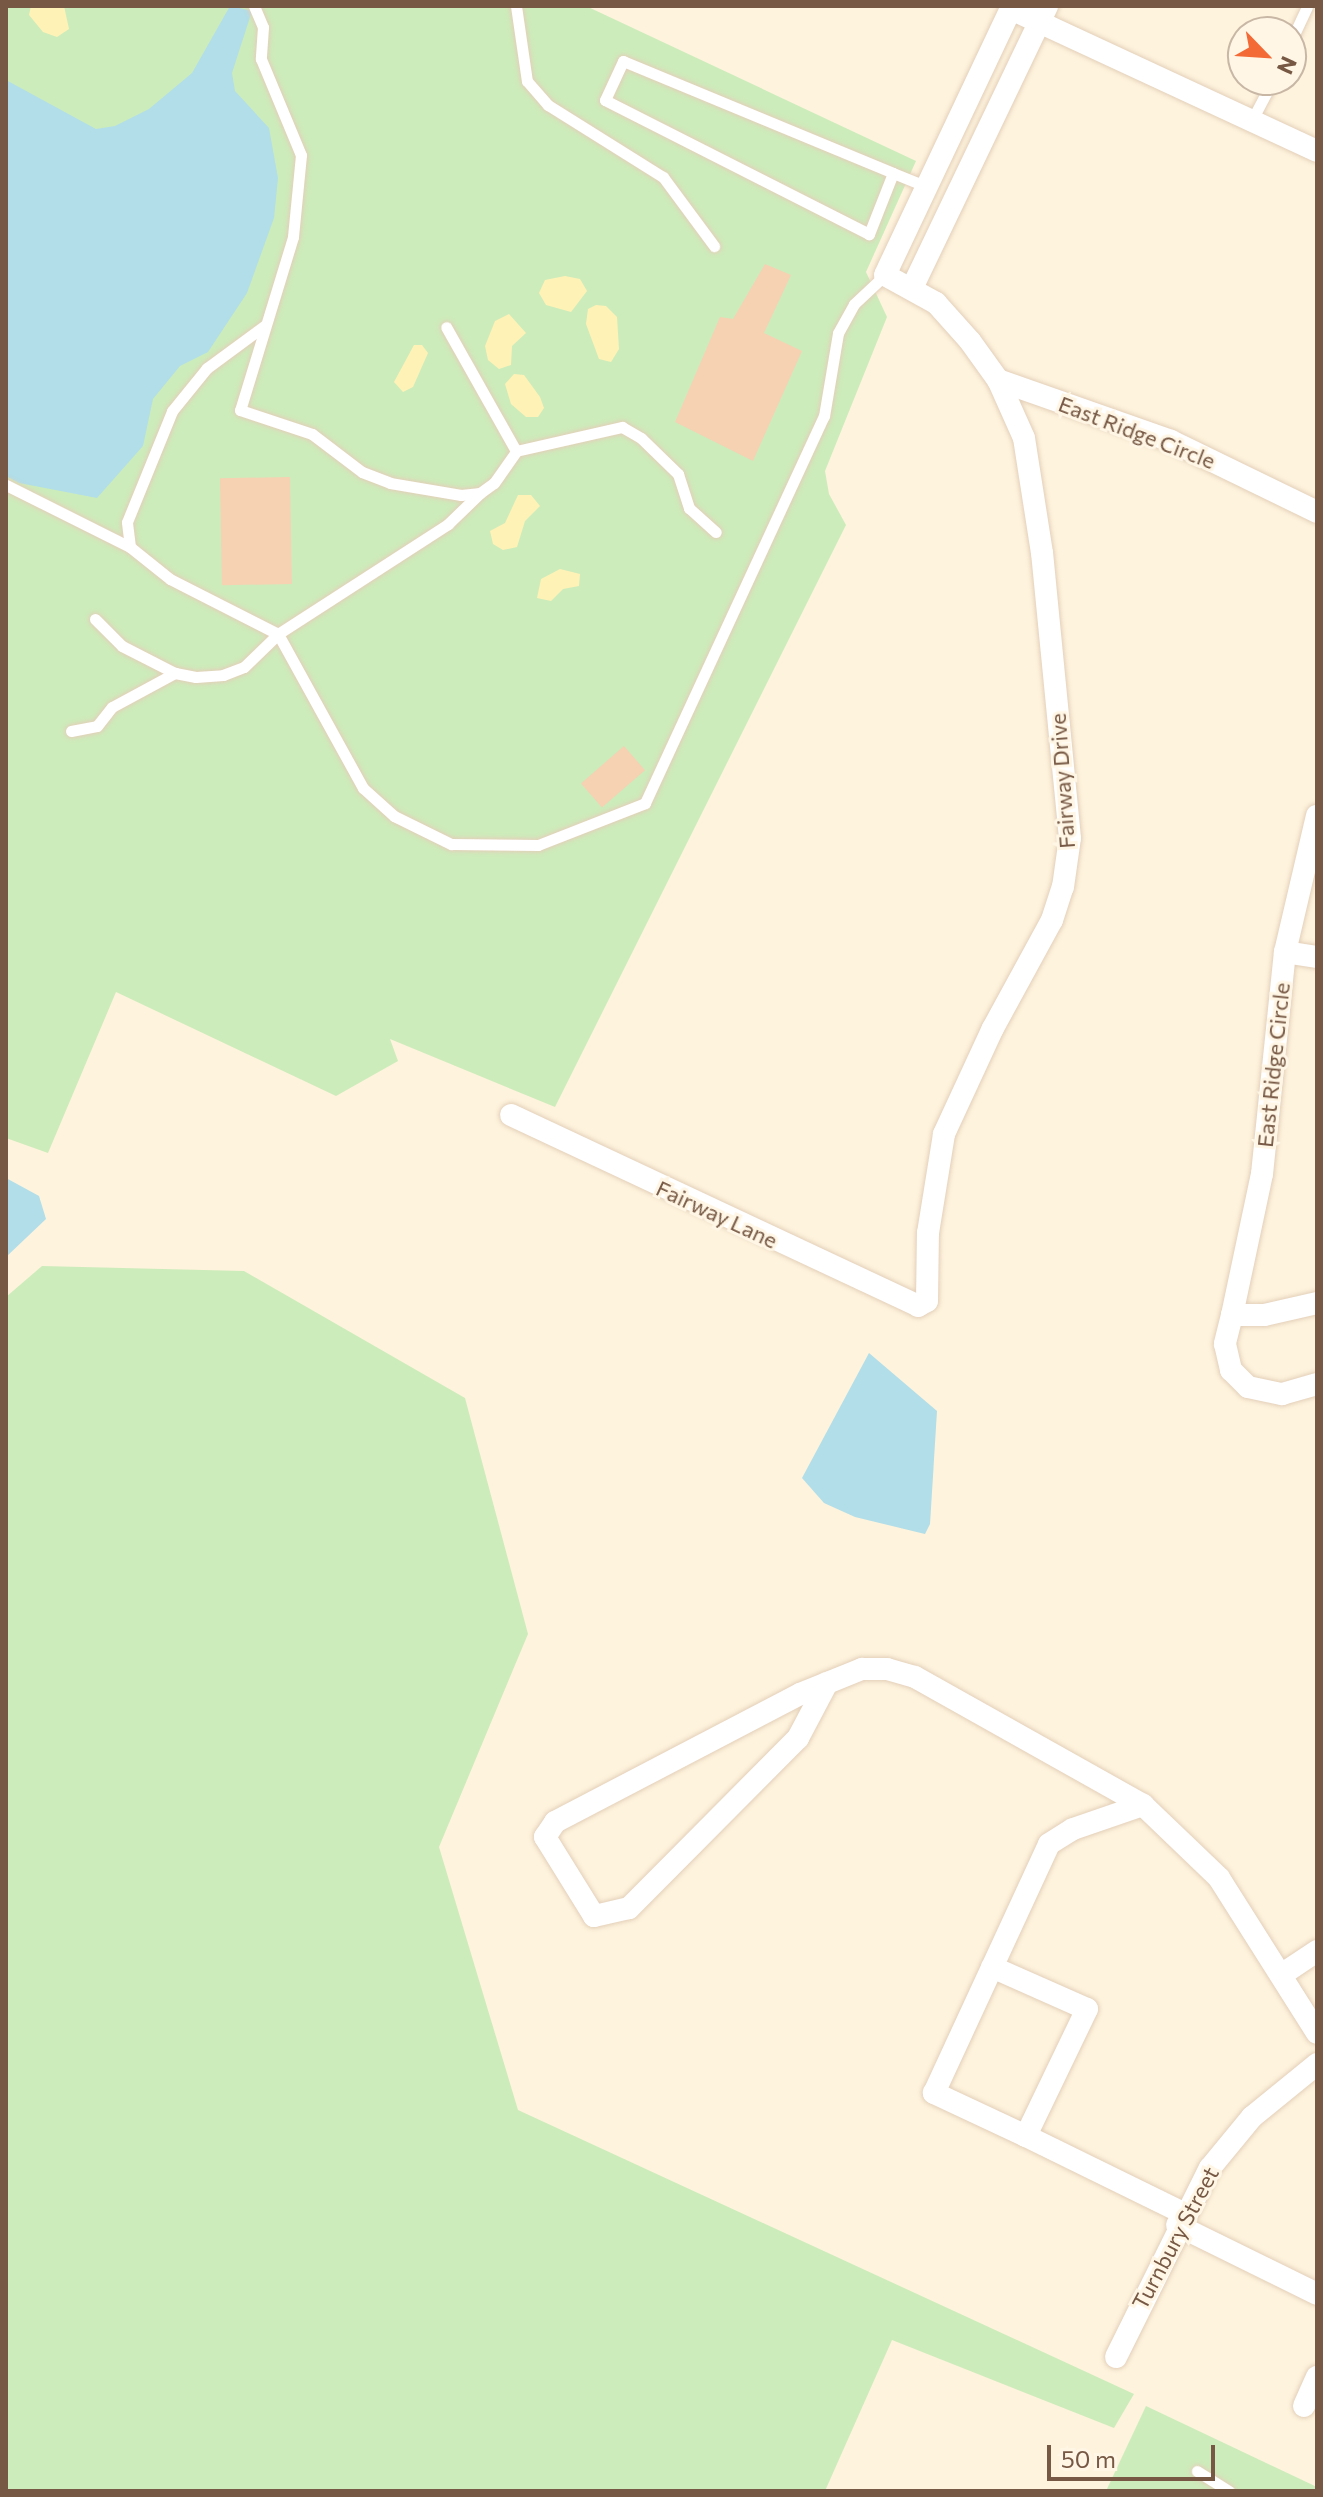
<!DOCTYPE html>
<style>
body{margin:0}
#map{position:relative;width:1323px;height:2497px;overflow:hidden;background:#fef3dd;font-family:Commissioner,sans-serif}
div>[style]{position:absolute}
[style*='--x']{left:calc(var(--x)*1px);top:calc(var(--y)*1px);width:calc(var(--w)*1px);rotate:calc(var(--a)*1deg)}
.green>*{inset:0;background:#cdecbb}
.sand>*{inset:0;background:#fff2b6}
.water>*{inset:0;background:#b1dee9}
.building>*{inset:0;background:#f6d1b2;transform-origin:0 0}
.roads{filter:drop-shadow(0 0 2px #e3cfb9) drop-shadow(0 0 2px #e3cfb9)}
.lane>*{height:11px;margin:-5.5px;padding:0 5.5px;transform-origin:5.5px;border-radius:5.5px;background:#fff}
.street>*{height:22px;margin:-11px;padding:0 11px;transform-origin:11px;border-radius:11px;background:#fff}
span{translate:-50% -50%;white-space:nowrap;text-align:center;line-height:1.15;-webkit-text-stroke:6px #fff6e5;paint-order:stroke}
.street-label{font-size:22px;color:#765844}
.frame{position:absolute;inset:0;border:8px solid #765844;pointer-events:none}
.north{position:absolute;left:1227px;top:16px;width:80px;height:80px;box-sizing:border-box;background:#fff6e5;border:2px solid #c8b7a5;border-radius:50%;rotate:115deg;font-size:22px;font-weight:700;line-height:32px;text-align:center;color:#765844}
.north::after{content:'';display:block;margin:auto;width:28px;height:36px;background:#f46a36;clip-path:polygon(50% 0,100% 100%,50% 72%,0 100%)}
.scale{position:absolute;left:1047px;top:2445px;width:168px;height:36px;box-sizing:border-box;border:4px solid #765844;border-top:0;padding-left:10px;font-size:24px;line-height:28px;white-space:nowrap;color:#765844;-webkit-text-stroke:6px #fff6e5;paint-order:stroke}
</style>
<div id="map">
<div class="green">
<div style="clip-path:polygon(6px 6px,586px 6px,916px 161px,866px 272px,887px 317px,825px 471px,829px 494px,846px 525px,555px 1107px,390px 1039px,398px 1061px,336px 1096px,116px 992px,48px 1153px,6px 1138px)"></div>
<div style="clip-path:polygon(42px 1266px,244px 1271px,465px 1398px,528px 1634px,439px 1847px,518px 2110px,1134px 2394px,1114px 2428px,892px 2340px,825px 2491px,6px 2491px,6px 1297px)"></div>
<div style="clip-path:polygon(1146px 2406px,1317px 2487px,1317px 2491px,1106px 2491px)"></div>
</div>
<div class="sand">
<div style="clip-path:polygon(31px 6px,64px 6px,69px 29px,57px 37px,43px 32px,29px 15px)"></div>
<div style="clip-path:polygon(565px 276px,580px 279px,587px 291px,571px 312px,546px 305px,539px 293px,545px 280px)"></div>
<div style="clip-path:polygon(596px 305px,606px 306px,617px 317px,619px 349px,611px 362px,599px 359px,586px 324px,588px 309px)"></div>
<div style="clip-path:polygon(509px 314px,526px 333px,512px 346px,511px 365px,499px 369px,488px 360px,485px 346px,495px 321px)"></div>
<div style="clip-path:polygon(414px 345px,422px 345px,428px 353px,413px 387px,403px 392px,394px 382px)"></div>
<div style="clip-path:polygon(514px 374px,524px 375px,540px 397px,544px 408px,538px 417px,526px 417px,511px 404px,505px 384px)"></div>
<div style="clip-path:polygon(518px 495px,531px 495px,540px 506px,525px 521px,517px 547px,503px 550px,493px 544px,490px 531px,505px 523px)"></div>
<div style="clip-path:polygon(560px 569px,580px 574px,579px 586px,563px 589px,551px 601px,537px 598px,541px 579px)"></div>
</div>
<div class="water">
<div style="clip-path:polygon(230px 6px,252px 11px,232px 73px,235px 91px,269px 128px,278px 178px,274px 218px,247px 293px,208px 352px,180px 366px,153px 399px,143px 446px,97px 498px,19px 483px,6px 476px,6px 80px,96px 129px,115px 126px,149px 109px,192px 73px)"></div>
<div style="clip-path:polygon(6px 1178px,39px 1196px,46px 1219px,6px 1257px)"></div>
<div style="clip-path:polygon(869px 1353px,937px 1411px,930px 1524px,925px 1534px,855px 1517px,824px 1503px,802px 1478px)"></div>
</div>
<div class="building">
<div style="clip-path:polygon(765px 264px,791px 275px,764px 333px,802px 351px,753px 461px,675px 422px,720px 317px,733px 319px)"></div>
<div style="left:290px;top:477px;width:107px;height:70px;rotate:89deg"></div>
<div style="left:624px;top:746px;width:32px;height:57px;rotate:49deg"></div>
</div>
<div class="roads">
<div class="lane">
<div style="--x:254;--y:6;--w:23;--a:67"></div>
<div style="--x:263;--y:27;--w:32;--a:94"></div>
<div style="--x:261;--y:59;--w:104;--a:67.4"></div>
<div style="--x:301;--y:155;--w:82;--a:95.6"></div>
<div style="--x:293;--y:237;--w:181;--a:107"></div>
<div style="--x:240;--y:410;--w:76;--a:18.4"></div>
<div style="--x:312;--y:434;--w:63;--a:37.2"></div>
<div style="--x:362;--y:472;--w:30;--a:21"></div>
<div style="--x:390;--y:483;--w:72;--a:9.6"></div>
<div style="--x:461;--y:495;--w:19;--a:-6"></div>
<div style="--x:480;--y:493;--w:17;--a:-36"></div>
<div style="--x:494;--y:483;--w:39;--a:-55"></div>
<div style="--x:516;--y:451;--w:142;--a:-119.4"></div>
<div style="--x:516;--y:6;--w:76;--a:81.7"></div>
<div style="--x:527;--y:81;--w:32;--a:49"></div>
<div style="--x:548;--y:105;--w:136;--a:32.1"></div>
<div style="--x:663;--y:177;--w:86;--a:53.5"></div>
<div style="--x:1291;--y:41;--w:38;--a:-65"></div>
<div style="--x:1252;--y:120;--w:45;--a:-62.3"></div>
<div style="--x:893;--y:173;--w:66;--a:111.5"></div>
<div style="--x:869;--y:234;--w:296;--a:-153.1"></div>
<div style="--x:605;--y:100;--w:43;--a:-65.2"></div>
<div style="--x:623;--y:61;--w:292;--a:22.5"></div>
<div style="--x:893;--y:173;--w:35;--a:22"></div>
<div style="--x:516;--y:451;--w:109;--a:-12.8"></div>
<div style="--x:622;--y:427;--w:22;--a:30"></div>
<div style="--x:641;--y:438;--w:52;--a:44.2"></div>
<div style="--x:678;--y:474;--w:36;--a:72"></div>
<div style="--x:689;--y:508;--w:36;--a:42"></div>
<div style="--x:6;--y:485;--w:139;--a:26.6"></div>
<div style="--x:480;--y:493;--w:45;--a:135.9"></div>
<div style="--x:448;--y:524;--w:202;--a:147.1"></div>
<div style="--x:278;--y:634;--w:176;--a:61.1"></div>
<div style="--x:363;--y:788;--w:42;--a:42.1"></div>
<div style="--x:394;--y:816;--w:64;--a:26.2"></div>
<div style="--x:451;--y:844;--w:87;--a:0.7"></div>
<div style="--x:538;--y:845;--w:115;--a:-21.4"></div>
<div style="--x:645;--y:803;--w:426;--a:-65.2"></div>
<div style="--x:824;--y:416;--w:84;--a:-80.4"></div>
<div style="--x:838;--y:333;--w:33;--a:-61"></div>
<div style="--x:854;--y:304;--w:42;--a:-43.1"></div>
<div style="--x:95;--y:619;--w:38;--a:45"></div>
<div style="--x:122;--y:646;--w:59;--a:27"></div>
<div style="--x:175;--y:673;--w:21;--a:11"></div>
<div style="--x:196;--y:677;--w:27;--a:-4"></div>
<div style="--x:223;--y:675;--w:22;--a:-21"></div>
<div style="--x:244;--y:667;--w:47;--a:-44.1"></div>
<div style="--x:278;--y:634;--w:121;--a:-153"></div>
<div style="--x:170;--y:579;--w:51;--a:-141.3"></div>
<div style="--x:130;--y:547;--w:25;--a:-97"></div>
<div style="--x:127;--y:522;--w:120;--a:-67.9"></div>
<div style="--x:172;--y:411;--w:55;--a:-50.9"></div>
<div style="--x:207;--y:368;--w:71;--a:-36.4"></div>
<div style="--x:71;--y:731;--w:26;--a:-11"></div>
<div style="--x:97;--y:726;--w:24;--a:-52"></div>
<div style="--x:112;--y:707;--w:72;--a:-28.4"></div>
<div style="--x:1197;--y:2471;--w:38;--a:32"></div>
</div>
<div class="street">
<div style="--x:1011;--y:9;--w:337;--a:24.9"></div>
<div style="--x:912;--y:288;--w:313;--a:-64.4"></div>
<div style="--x:998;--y:380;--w:183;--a:19.4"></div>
<div style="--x:1171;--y:441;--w:162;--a:25.9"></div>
<div style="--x:1285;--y:952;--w:32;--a:9"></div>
<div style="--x:511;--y:1115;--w:450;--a:25.1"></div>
<div style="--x:918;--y:1306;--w:10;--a:-29"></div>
<div style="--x:927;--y:1301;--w:68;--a:-89.2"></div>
<div style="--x:928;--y:1233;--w:100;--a:-80.8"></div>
<div style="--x:944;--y:1134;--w:115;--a:-65.2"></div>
<div style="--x:992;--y:1030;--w:125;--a:-61.4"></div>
<div style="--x:1052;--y:920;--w:35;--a:-72"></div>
<div style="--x:1063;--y:887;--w:49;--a:-81.9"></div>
<div style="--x:1070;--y:838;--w:286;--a:-95.6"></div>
<div style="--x:1042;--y:553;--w:116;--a:-98.9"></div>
<div style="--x:1024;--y:438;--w:64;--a:-114.1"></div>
<div style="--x:998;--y:380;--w:48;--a:-125.7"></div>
<div style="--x:970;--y:341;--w:51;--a:-131.8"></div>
<div style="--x:936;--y:303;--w:58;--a:-151.2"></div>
<div style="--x:885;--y:275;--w:297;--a:-64.7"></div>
<div style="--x:1317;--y:1303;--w:54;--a:167.2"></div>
<div style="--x:1264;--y:1315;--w:32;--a:180"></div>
<div style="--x:1232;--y:1315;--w:30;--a:104"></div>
<div style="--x:1225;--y:1344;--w:27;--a:77"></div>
<div style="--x:1231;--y:1370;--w:24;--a:45"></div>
<div style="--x:1248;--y:1387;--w:35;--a:12"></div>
<div style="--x:1282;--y:1394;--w:36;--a:-16"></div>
<div style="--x:1232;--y:1315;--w:144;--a:-78"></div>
<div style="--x:1262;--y:1174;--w:223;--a:-84.1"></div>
<div style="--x:1285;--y:952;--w:140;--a:-76.8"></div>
<div style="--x:827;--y:1683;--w:62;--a:117.8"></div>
<div style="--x:798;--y:1738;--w:240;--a:134.8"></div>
<div style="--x:629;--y:1908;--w:36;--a:167"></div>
<div style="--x:594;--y:1916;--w:93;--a:-121.8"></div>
<div style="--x:545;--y:1837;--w:18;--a:-56"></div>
<div style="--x:555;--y:1822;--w:276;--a:-27.6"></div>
<div style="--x:800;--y:1694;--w:67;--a:-22"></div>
<div style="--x:862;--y:1669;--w:25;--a:0"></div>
<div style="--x:887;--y:1669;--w:29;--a:16"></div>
<div style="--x:915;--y:1677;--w:261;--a:29.3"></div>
<div style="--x:1143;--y:1805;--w:105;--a:43.8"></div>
<div style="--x:1219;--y:1878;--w:183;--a:57.7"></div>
<div style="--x:992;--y:1967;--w:104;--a:23.9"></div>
<div style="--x:1087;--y:2009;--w:141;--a:115.7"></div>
<div style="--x:1026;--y:2136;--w:102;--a:-154.9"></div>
<div style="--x:934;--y:2093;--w:274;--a:-65.2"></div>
<div style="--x:1049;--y:1844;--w:28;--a:-32"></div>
<div style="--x:1073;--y:1829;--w:74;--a:-18.9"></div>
<div style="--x:1281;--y:1975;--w:43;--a:-33.7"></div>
<div style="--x:1026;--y:2136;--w:175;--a:26.1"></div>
<div style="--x:1177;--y:2225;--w:156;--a:26.2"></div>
<div style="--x:1116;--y:2357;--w:211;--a:-63.6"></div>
<div style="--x:1210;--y:2168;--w:66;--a:-50.5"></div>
<div style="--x:1252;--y:2117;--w:84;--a:-39.2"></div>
<div style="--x:1304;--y:2406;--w:32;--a:-66"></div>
</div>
</div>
<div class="street-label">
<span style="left:1137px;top:432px;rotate:21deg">East Ridge Circle</span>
<span style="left:1062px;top:781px;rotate:-94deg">Fairway Drive</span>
<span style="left:1273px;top:1065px;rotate:-84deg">East Ridge Circle</span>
<span style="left:717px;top:1214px;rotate:25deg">Fairway Lane</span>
<span style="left:1175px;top:2238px;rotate:-62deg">Turnbury Street</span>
</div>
<div class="frame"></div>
<div class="north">N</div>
<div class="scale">50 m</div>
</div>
